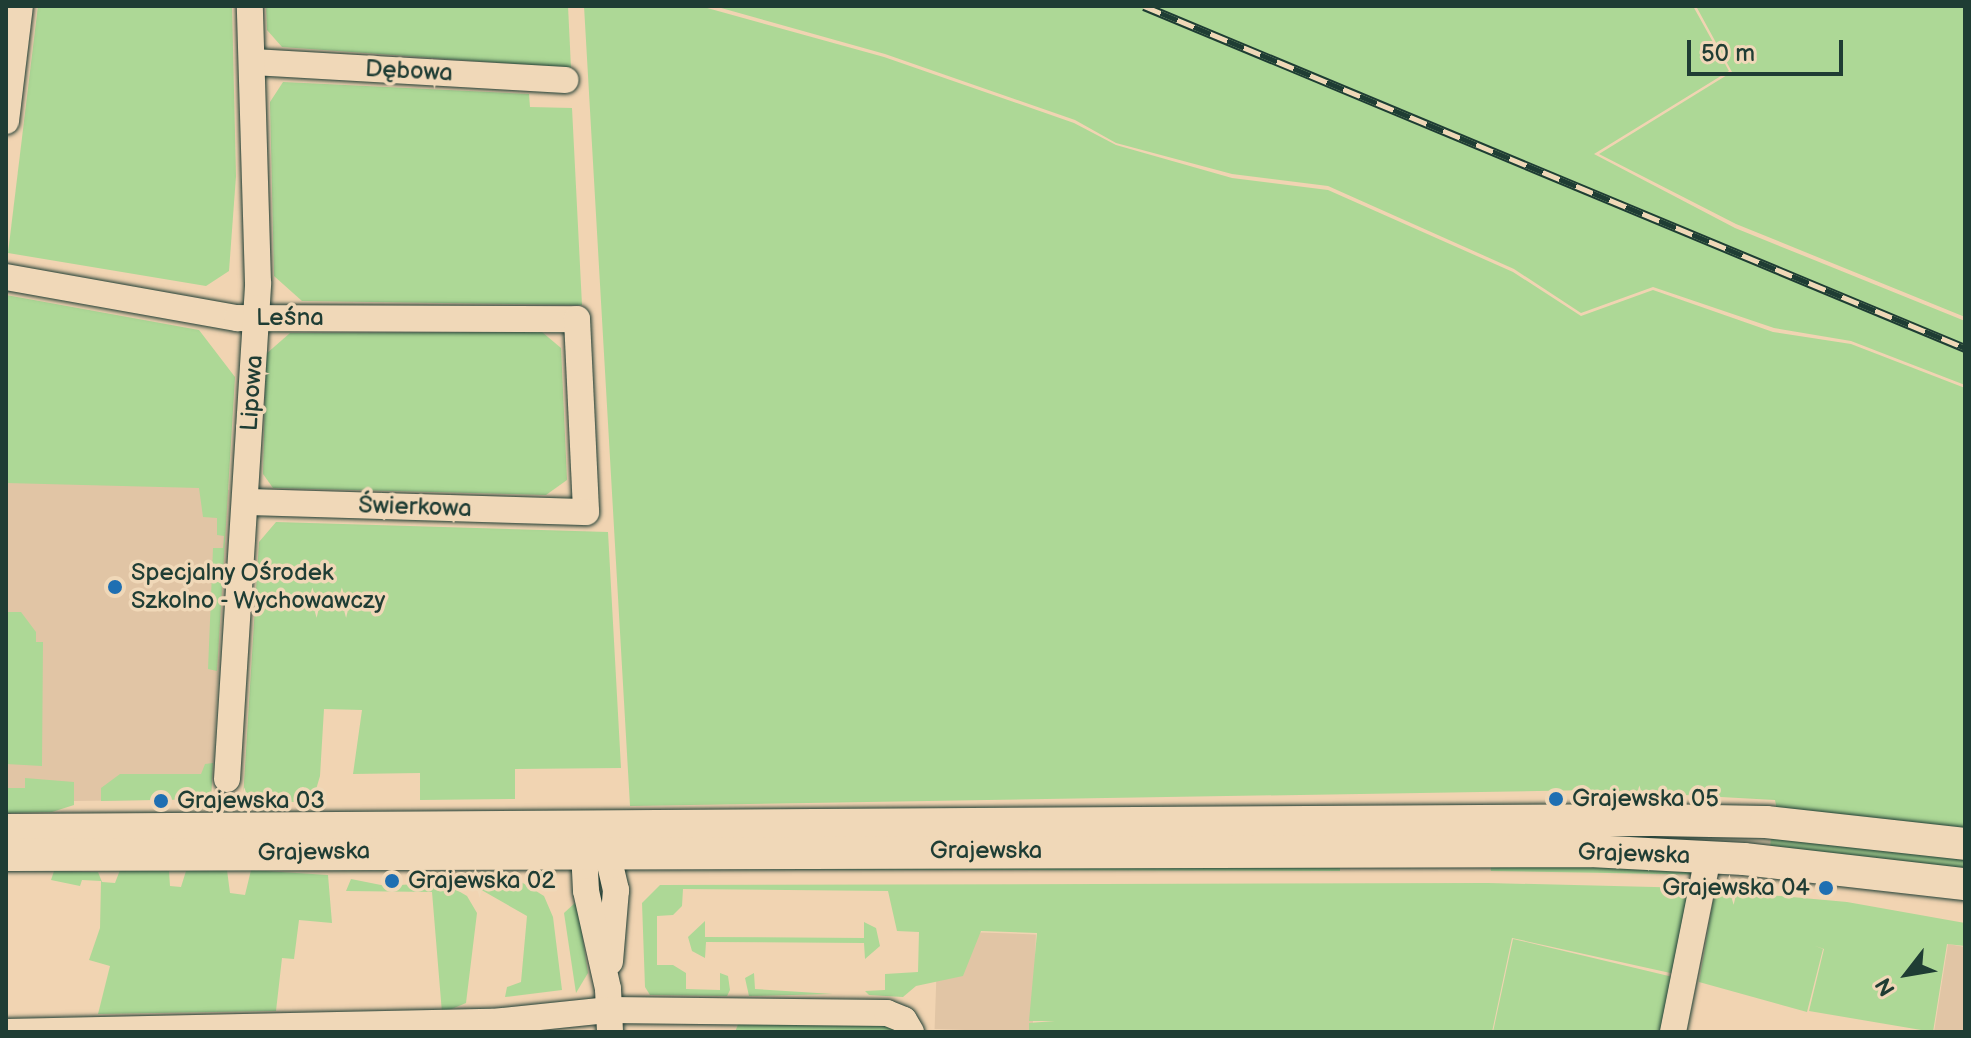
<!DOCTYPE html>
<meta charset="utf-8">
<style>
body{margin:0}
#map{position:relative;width:1971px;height:1038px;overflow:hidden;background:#f1d4b2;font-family:"Balsamiq Sans",sans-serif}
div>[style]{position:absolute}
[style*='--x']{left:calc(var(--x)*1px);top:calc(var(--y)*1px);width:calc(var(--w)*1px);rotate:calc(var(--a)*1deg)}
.built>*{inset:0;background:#e1c5a5;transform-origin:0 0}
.green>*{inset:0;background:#add896;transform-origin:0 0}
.roads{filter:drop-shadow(0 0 2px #1f3d34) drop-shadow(0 0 2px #1f3d34)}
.minor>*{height:26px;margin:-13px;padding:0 13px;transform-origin:13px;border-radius:13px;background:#f0d8b8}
.major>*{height:32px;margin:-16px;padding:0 16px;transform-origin:16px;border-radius:16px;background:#f0d8b8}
.rail>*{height:9px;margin-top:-4.5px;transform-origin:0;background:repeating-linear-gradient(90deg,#f0d8b8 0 18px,#1f3d34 0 36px);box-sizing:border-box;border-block:2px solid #1f3d34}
.dots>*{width:22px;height:22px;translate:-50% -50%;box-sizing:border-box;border:4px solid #f0d8b8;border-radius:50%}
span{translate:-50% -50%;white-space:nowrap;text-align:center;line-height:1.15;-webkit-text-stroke:7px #f0d8b8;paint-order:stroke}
.street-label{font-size:24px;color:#1f3d34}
.poi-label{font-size:24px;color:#1f3d34}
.left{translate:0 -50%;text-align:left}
.right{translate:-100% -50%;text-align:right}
.frame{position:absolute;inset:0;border:8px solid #1f3d34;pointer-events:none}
.north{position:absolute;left:1867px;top:934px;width:80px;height:80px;-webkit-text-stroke:6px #f0d8b8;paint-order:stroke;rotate:239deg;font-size:22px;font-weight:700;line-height:32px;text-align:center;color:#1f3d34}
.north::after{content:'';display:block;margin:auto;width:28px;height:36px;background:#1f3d34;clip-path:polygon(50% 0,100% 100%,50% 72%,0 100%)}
.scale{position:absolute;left:1687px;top:40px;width:156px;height:36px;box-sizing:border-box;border:4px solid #1f3d34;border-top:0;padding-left:10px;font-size:24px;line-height:28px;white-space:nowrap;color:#1f3d34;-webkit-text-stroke:6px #f0d8b8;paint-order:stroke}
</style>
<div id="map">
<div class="built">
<div style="clip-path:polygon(6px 446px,229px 490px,211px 799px,6px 802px)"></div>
<div style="left:938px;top:931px;width:98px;height:98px;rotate:2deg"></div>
<div style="clip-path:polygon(1948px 944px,1965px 947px,1965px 1032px,1934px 1032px)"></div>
</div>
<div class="green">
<div style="clip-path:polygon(38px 6px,232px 6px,236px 176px,229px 271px,206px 286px,8px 253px)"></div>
<div style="clip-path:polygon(266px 6px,568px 6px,571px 68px,282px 47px,267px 30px)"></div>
<div style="clip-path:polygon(584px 6px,700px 6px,884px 57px,1074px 123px,1116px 145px,1232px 178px,1328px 190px,1513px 272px,1581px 316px,1653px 290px,1773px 332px,1851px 344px,1965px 388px,1965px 831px,1777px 810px,1775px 800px,1594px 790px,630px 806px)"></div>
<div style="clip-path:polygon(714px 6px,1693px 6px,1729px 71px,1594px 154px,1735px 228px,1965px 321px,1965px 385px,1851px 341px,1774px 328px,1653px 287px,1581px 313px,1514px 269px,1328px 186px,1232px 174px,1116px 143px,1075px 120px,885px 54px)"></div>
<div style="clip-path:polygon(1696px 6px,1965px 6px,1965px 317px,1736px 224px,1599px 154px,1732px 72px)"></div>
<div style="clip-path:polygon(283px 82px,529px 94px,530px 107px,572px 108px,582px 305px,302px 301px,274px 276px,270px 102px)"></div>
<div style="clip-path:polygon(6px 295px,199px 330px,235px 377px,217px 671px,208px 669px,213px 548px,223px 548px,224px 536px,217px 535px,217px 518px,203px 517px,199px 488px,6px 483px)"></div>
<div style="clip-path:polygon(542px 332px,561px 348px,567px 480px,546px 495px,273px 488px,263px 474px,266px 354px,290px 333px)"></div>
<div style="clip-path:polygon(276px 522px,608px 532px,621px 768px,515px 769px,515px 799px,420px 800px,420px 773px,353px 774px,362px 710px,324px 709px,320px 776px,312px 803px,243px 799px,259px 542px)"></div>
<div style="clip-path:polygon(6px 612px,21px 612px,36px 632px,36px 642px,43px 642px,42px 766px,6px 764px)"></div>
<div style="clip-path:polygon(213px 763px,211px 799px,101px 801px,101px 788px,120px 774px,201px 774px,205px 764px)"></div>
<div style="clip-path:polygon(25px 778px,74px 782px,74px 805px,52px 812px,6px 813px,6px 788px,25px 788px)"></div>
<div style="clip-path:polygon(1771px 837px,1965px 858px,1965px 871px,1770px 848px)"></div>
<div style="left:1491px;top:863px;width:202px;height:8px;rotate:1deg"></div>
<div style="clip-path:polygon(1340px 864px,1340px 871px,681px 869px)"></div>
<div style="clip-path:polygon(120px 870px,169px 871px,170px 886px,181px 887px,186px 871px,227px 870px,230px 893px,245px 895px,251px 870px,328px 875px,332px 923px,299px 920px,294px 959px,282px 958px,276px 1011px,98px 1014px,110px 966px,89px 960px,100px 928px,101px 881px,82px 880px,80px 886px,51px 880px,54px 871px,98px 872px,102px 882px,115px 883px)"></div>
<div style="clip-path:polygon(351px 879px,386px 886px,443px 882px,467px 896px,477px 913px,466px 1003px,442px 1013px,432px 892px,346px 891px)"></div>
<div style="clip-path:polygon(476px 880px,518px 880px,544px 896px,553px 917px,562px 990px,505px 997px,507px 987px,521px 982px,527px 916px,478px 888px)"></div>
<div style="clip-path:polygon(1488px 883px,1694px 888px,1675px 974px,1512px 938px,1492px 1032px,1029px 1032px,1029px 1023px,1055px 1021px,1029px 1021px,1037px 933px,981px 931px,963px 976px,916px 986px,903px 997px,869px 995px,865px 991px,885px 990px,885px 974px,918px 972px,919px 932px,897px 931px,888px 891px,683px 889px,682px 906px,673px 915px,657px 916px,657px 965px,673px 965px,686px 973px,686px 989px,720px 990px,720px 973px,728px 976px,730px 990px,727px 996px,650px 995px,645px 987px,642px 903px,660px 885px)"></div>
<div style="clip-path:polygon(1715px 890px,1847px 902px,1965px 923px,1965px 946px,1947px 944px,1933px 1032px,1809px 1011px,1824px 949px,1815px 946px,1823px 949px,1807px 1012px,1699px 982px)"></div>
<div style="clip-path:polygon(577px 901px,588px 973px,576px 993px,564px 913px)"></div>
<div style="clip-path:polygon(705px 921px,705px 937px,864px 938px,864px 922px,876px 928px,880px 946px,865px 959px,864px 943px,706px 942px,705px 958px,692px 951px,688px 937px)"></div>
<div style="clip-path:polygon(1513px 939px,1673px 977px,1660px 1032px,1493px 1032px)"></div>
<div style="clip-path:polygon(754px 973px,755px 989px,833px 994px,749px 996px,745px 978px)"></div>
<div style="clip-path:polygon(739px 1022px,886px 1023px,900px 1032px,735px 1032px)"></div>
</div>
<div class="roads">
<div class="minor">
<div style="--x:253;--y:62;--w:313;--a:3.3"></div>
<div style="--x:6;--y:121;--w:116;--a:-83.1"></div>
<div style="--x:6;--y:277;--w:235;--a:10.1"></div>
<div style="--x:237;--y:318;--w:340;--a:0.2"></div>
<div style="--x:577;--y:319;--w:193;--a:87.3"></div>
<div style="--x:586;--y:512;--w:341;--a:-178.3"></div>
<div style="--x:227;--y:779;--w:497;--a:-86.4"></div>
<div style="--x:258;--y:283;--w:277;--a:-91.7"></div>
<div style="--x:603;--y:835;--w:57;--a:76.7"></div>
<div style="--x:616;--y:890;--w:72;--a:94.8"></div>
<div style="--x:592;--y:836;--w:16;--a:120"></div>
<div style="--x:584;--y:850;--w:41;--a:87.2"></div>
<div style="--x:586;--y:891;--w:100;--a:77.3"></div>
<div style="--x:608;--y:989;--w:43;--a:87.3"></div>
<div style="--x:6;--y:1032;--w:486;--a:-1.2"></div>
<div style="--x:492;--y:1022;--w:118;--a:-5.9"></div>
<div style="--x:609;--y:1010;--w:278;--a:0.6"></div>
<div style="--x:887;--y:1013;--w:18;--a:22"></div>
<div style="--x:904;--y:1020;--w:14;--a:60"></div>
<div style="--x:1673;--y:1032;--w:178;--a:-78.7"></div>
</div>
<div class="major">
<div style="--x:6;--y:830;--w:1649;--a:-0.35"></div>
<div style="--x:1655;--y:820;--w:111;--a:1"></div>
<div style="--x:1766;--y:822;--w:200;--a:6.3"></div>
<div style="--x:6;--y:855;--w:1584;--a:-0.14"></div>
<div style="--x:1590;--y:851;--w:154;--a:3"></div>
<div style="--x:1744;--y:859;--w:222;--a:6.5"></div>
</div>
</div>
<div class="rail">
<div style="--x:1144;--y:6;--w:889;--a:22.61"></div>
</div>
<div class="dots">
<div style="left:115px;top:587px;background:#1f6fb2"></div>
<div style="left:1556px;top:799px;background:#1f6fb2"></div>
<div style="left:161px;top:801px;background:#1f6fb2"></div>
<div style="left:392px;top:881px;background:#1f6fb2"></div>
<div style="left:1826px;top:888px;background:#1f6fb2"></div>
</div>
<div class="street-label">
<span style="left:409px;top:71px;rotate:3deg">Dębowa</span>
<span style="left:290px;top:318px">Leśna</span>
<span style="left:252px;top:393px;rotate:-86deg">Lipowa</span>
<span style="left:415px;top:507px;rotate:2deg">Świerkowa</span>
<span style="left:986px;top:851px">Grajewska</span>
<span style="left:314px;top:852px;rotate:-1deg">Grajewska</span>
<span style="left:1634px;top:854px;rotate:2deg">Grajewska</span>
</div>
<div class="poi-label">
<span class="left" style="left:131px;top:587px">Specjalny Ośrodek<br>Szkolno - Wychowawczy</span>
<span class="left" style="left:1572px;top:799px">Grajewska 05</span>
<span class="left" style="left:177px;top:801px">Grajewska 03</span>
<span class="left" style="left:408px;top:881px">Grajewska 02</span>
<span class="right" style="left:1810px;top:888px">Grajewska 04</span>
</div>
<div class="frame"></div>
<div class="north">N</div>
<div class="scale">50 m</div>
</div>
